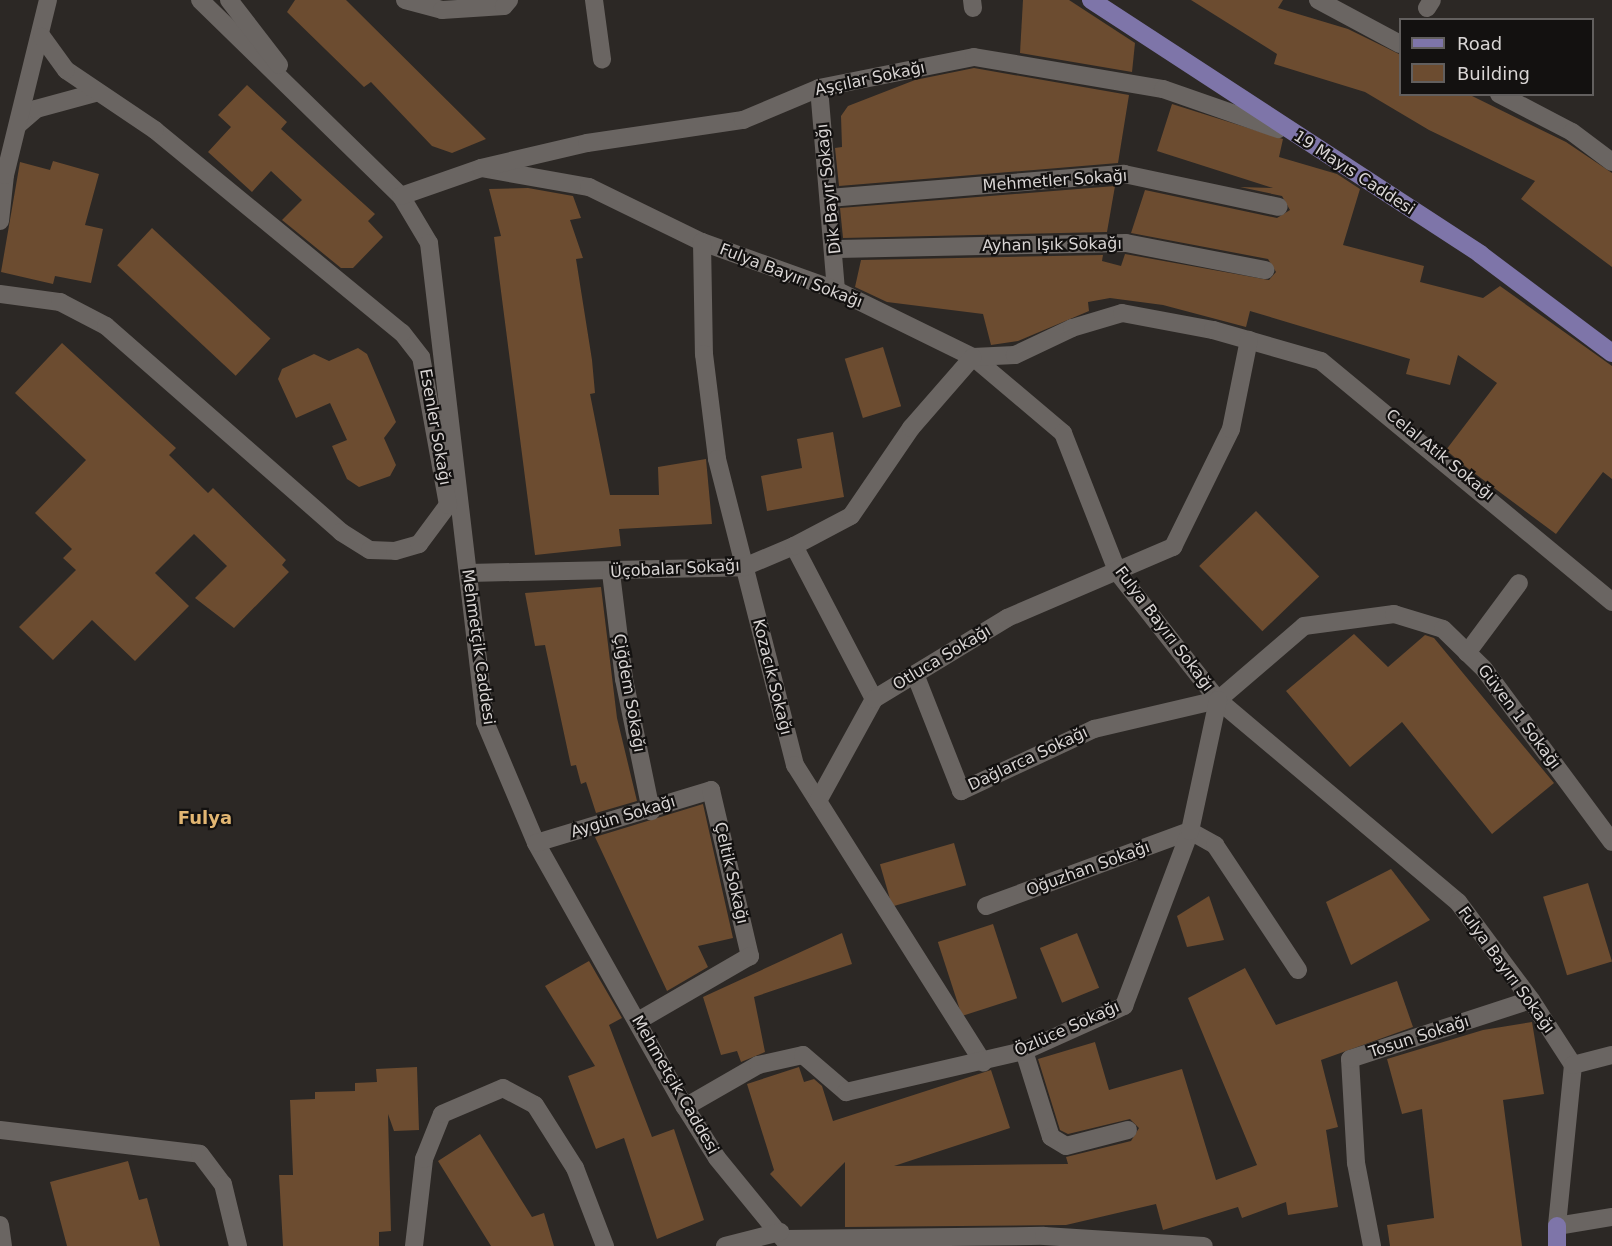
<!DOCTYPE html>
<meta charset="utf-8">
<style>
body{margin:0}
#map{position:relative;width:1612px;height:1246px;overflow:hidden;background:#2c2825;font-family:"DejaVu Sans",sans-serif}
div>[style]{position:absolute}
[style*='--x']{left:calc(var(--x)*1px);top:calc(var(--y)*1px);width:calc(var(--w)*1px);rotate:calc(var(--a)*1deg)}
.building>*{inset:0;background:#6c4c30;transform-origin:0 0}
.minor>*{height:18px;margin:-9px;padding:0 9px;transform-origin:9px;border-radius:9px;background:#6a6562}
.major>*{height:18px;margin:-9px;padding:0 9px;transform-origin:9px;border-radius:9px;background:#7e75a9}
span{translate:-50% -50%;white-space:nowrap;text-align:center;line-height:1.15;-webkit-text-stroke:4.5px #131110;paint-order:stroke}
.street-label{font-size:16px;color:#d9d5d4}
.neighbourhood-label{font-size:18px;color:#e2b672;font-weight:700}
.legend{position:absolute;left:1399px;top:18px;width:195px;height:78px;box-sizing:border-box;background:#131110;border:2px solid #625f5e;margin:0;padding:8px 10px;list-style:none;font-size:18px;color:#d9d5d4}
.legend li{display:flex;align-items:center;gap:12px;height:30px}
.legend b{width:30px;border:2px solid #625f5e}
</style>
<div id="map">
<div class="building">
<div style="clip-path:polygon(295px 0,346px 0,486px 139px,452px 153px,432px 146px,371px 82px,364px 87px,287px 12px)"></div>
<div style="clip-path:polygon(1023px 0,1069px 0,1135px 43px,1132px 72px,1020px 53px)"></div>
<div style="clip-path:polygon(1191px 0,1283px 0,1278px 8px,1348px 29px,1401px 55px,1401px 94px,1468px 94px,1566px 142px,1612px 173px,1612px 267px,1521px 199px,1535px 181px,1429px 130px,1365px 92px,1274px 64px,1277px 54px)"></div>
<div style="clip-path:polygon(974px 68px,1129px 95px,1118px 163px,839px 186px,835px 148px,842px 147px,841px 116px,848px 106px,915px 80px)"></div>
<div style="clip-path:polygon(247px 85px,287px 122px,281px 129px,375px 214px,368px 221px,383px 237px,353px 268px,341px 268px,282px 220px,302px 200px,271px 171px,252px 192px,208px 152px,231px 127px,218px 115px)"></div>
<div style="clip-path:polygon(1172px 104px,1283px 139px,1279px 157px,1337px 174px,1360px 189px,1343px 245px,1424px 266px,1420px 282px,1483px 298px,1500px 286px,1612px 366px,1612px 479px,1603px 472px,1556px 534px,1466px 467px,1446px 450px,1497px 383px,1458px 355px,1450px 385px,1406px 374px,1410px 359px,1250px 311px,1246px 327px,1163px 305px,1110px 298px,1088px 302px,1089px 311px,1018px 341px,991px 345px,983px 314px,887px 302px,855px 287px,861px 260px,1103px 255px,1102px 261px,1121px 266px,1125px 254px,1269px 280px,1276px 272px,1268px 259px,1131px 233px,1145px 190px,1277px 218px,1290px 210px,1282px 196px,1240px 187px,1273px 188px,1157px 151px)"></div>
<div style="clip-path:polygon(53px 161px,99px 174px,85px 225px,103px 229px,91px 283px,55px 276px,53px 284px,1px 272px,20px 162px,50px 170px)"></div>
<div style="clip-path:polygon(1115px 186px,1107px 232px,843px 238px,840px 208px)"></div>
<div style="clip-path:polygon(528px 188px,573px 196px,581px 218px,570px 220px,583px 258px,576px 259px,592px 360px,595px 393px,590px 394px,610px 495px,659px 495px,658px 467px,706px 459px,712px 524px,619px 529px,621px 546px,535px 555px,494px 237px,501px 236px,489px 189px)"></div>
<div style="left:152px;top:228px;width:162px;height:51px;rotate:43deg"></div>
<div style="clip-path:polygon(62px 343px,176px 448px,169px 455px,208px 493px,213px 488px,286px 560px,282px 565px,289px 572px,234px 628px,195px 598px,227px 566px,194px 534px,155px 573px,189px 606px,135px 661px,92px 620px,53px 660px,19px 627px,76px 570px,63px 558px,72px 549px,35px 513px,86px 460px,15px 393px)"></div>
<div style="left:883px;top:347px;width:62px;height:40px;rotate:73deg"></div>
<div style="clip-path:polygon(358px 348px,367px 354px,396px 422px,384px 438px,396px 465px,390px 476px,359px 487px,347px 479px,332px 446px,347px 440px,330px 403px,296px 418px,278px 379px,282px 369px,314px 354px,329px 361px)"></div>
<div style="clip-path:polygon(833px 432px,844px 497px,767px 511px,761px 476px,802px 468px,797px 439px)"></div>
<div style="left:1256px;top:511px;width:91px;height:79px;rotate:46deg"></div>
<div style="clip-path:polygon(601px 587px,617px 718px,637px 801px,596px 813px,586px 782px,581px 784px,576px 765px,571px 766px,545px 645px,535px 646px,525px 593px)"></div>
<div style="clip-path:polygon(1354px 634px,1388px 667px,1425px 635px,1434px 638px,1554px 783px,1492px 834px,1402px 722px,1350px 767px,1286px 691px)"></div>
<div style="clip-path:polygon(703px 804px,733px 938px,698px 946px,708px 967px,667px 991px,595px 837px)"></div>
<div style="left:954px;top:843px;width:44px;height:77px;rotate:74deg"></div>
<div style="clip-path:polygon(1391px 869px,1430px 920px,1351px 965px,1326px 902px)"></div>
<div style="left:1588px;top:883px;width:82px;height:47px;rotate:73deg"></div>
<div style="clip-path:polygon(1209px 896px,1224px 940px,1187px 947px,1177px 916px)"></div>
<div style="left:993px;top:924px;width:78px;height:58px;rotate:72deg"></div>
<div style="clip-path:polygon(842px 933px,852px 964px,754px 997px,765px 1052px,741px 1062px,737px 1051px,721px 1055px,703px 997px)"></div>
<div style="left:1077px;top:933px;width:59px;height:40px;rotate:68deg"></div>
<div style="clip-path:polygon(589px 961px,622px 1018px,609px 1025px,652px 1137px,674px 1129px,704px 1220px,657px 1239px,624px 1138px,596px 1149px,568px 1076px,595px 1066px,545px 986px)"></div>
<div style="clip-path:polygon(1245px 968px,1276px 1025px,1397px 981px,1413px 1027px,1321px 1060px,1338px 1127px,1326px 1130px,1338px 1207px,1288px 1215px,1286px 1202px,1242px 1218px,1238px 1207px,1163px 1230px,1156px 1204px,1066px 1225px,845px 1227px,845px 1162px,801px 1207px,770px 1174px,774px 1170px,747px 1084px,799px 1067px,804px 1082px,814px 1079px,822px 1086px,833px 1121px,991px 1070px,1010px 1128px,894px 1166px,1068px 1164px,1066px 1157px,1131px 1141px,1139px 1128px,1130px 1119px,1068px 1134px,1060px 1130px,1038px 1059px,1095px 1042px,1109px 1090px,1182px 1069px,1216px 1180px,1257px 1165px,1188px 998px)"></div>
<div style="clip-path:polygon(1532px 1022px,1544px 1094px,1503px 1100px,1522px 1246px,1390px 1246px,1387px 1225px,1434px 1218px,1422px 1109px,1402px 1114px,1387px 1059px,1483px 1030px)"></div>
<div style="clip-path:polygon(417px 1067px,419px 1130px,394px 1131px,388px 1114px,391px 1231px,379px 1232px,379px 1246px,283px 1246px,279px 1175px,293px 1175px,290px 1100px,315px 1099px,315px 1092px,355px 1091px,355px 1083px,377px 1082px,376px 1069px)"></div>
<div style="clip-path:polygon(480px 1134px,532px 1217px,544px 1213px,554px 1246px,491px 1246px,438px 1161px)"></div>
<div style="clip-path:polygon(128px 1161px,139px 1200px,147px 1198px,160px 1246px,67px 1246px,50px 1182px)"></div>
</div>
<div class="minor">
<div style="--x:200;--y:0;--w:281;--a:44.3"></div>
<div style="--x:401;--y:196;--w:55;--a:59.2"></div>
<div style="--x:429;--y:243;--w:482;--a:83.3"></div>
<div style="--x:485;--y:722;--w:131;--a:67.1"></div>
<div style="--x:536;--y:843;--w:303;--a:60.6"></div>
<div style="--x:685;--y:1107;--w:60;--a:57.9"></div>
<div style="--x:717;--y:1158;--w:114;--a:50.7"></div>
<div style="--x:229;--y:0;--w:82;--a:52.4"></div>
<div style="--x:405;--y:0;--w:38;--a:15"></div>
<div style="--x:442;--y:10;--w:62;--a:-3.7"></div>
<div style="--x:504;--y:6;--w:8;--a:-50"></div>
<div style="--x:594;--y:0;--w:60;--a:82.3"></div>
<div style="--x:972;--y:0;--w:8;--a:83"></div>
<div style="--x:1318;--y:0;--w:93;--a:28.2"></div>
<div style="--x:1427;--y:8;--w:9;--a:-58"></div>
<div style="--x:819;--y:88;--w:203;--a:85.2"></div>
<div style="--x:1499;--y:94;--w:82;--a:27.5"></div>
<div style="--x:1572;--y:132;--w:50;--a:36.9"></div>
<div style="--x:19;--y:124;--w:23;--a:-41"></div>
<div style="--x:36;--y:109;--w:61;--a:-15.2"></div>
<div style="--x:481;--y:168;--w:110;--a:10"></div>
<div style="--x:589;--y:187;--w:126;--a:26"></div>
<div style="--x:702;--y:242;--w:142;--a:19.7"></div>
<div style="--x:836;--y:290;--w:153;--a:26.1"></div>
<div style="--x:973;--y:357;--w:118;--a:40.2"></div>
<div style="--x:1063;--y:433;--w:150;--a:68.6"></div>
<div style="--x:1118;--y:573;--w:162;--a:51.8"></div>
<div style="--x:1218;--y:700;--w:314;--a:40.1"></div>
<div style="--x:1458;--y:902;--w:122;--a:53.3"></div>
<div style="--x:1531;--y:1000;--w:77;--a:57.1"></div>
<div style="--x:1573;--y:1065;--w:162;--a:95.7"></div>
<div style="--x:1557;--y:1226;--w:56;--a:-9.3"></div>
<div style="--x:401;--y:196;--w:85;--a:-19.3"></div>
<div style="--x:481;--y:168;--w:109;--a:-13.3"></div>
<div style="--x:587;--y:143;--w:158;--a:-8.4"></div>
<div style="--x:743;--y:120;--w:82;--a:-22.8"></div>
<div style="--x:819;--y:88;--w:158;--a:-11.3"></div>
<div style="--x:974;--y:57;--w:192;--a:9.6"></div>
<div style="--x:1163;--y:89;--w:122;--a:19.2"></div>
<div style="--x:829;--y:198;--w:296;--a:-4.7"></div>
<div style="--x:1124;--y:174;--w:158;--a:12"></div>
<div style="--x:0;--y:221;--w:46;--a:-83.8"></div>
<div style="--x:5;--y:175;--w:180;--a:-76.2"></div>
<div style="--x:702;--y:242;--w:112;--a:89"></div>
<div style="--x:704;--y:354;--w:106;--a:82.9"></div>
<div style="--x:717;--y:459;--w:316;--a:75.7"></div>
<div style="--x:795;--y:765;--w:352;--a:57.7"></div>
<div style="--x:837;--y:249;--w:289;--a:-1.2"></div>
<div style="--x:1126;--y:243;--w:142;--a:11"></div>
<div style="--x:0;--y:294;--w:61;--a:7.6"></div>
<div style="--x:60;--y:302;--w:52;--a:27.6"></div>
<div style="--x:106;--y:326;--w:313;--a:41.2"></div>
<div style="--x:341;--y:532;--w:34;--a:32"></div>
<div style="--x:370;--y:550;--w:25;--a:2"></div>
<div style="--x:395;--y:551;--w:25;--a:-16"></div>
<div style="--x:419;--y:544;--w:49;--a:-53.4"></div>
<div style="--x:448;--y:505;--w:150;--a:-100.3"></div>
<div style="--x:421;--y:357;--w:31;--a:-128"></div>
<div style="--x:402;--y:333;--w:320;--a:-140.6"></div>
<div style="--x:155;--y:130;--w:107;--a:-146"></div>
<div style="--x:66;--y:70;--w:41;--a:-126"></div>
<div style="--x:973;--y:357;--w:42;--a:-2.7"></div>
<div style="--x:1015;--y:355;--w:63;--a:-25.3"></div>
<div style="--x:1072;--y:328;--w:52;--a:-16.7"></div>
<div style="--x:1122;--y:313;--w:93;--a:10.6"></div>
<div style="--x:1213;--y:330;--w:112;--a:16"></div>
<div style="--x:1321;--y:361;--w:378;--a:39.6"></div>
<div style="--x:794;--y:546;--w:173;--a:62.4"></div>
<div style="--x:468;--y:573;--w:276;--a:-1.2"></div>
<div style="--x:744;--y:567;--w:54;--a:-22.8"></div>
<div style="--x:794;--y:546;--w:64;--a:-27.8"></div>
<div style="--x:851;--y:516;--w:107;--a:-55.7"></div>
<div style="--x:911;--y:428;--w:94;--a:-48.9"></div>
<div style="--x:611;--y:573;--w:107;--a:83"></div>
<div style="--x:624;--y:679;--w:135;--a:78.4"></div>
<div style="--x:1467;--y:653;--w:87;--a:-53.4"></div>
<div style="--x:915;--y:674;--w:126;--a:68.5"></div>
<div style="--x:961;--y:791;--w:147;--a:-25"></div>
<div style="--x:1094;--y:729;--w:127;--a:-13.2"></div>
<div style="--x:1218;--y:700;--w:113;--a:-40.7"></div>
<div style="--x:1304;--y:626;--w:91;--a:-7.6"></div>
<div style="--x:1394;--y:614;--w:51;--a:17"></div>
<div style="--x:1443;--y:629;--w:57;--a:44.3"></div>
<div style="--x:1484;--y:669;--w:215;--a:53.5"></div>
<div style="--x:818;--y:801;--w:116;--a:-61.2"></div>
<div style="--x:874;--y:699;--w:156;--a:-31.3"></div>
<div style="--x:1007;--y:618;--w:181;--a:-23.2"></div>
<div style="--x:1173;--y:547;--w:131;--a:-63.8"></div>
<div style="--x:1231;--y:429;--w:91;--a:-78.6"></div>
<div style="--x:1190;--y:831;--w:29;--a:29"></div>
<div style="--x:1215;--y:845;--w:150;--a:56.4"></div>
<div style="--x:536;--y:843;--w:183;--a:-16.8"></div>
<div style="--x:711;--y:790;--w:171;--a:76.8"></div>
<div style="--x:750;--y:956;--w:129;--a:149.9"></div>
<div style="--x:986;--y:906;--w:217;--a:-20.2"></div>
<div style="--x:1024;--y:1051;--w:90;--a:72.6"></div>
<div style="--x:1051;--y:1137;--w:17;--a:31"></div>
<div style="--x:1066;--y:1146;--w:64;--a:-14.5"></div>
<div style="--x:1573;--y:1065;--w:40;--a:-14.4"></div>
<div style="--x:685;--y:1107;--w:84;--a:-29.9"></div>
<div style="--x:758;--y:1065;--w:46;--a:-12.5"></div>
<div style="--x:803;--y:1055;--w:57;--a:40.7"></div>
<div style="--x:846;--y:1092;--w:183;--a:-13"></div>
<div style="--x:1024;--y:1051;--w:110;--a:-24.2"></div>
<div style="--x:1124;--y:1006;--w:187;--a:-69.3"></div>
<div style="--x:1190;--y:831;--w:134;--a:-77.9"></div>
<div style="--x:0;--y:1130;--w:201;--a:6.8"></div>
<div style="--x:200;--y:1154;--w:38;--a:53"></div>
<div style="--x:223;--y:1184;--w:64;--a:76.4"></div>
<div style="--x:0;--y:1225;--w:21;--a:82"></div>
<div style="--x:785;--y:1239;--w:259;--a:-0.7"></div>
<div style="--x:1044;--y:1236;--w:160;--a:3.6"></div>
<div style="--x:414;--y:1246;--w:88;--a:-83.4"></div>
<div style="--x:424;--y:1159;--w:48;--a:-68.2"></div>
<div style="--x:442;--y:1114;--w:66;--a:-23.1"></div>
<div style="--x:503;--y:1088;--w:36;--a:28"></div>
<div style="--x:535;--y:1105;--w:75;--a:57.6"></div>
<div style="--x:575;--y:1168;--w:84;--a:69"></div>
<div style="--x:725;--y:1246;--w:57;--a:-14.3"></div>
<div style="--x:1372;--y:1246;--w:85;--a:-100.9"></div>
<div style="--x:1356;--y:1163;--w:104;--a:-93.3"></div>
<div style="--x:1350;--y:1059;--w:190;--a:-18.1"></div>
</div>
<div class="major">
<div style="--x:1091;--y:0;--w:465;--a:33.1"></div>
<div style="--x:1480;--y:254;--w:165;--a:36.9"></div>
<div style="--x:1557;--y:1246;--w:20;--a:-90"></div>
</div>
<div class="street-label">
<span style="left:870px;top:79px;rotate:-12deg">Aşçılar Sokağı</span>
<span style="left:1354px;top:173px;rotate:33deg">19 Mayıs Caddesi</span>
<span style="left:1055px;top:181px;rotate:-4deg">Mehmetler Sokağı</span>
<span style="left:829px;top:189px;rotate:-96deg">Dik Bayır Sokağı</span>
<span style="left:1052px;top:245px;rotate:-1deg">Ayhan Işık Sokağı</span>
<span style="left:791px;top:276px;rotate:21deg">Fulya Bayırı Sokağı</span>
<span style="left:435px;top:427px;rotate:80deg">Esenler Sokağı</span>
<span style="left:1440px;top:455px;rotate:39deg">Celal Atik Sokağı</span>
<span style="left:675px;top:569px;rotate:-3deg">Üçobalar Sokağı</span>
<span style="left:1164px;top:629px;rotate:53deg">Fulya Bayırı Sokağı</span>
<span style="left:478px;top:647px;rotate:82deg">Mehmetçik Caddesi</span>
<span style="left:942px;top:658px;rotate:-31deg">Otluca Sokağı</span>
<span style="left:772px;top:677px;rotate:76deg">Kozacık Sokağı</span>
<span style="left:629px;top:693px;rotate:80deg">Çiğdem Sokağı</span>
<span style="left:1519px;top:717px;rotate:53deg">Güven 1 Sokağı</span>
<span style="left:1028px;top:759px;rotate:-25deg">Dağlarca Sokağı</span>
<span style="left:623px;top:817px;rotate:-17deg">Aygün Sokağı</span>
<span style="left:1088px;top:869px;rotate:-20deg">Oğuzhan Sokağı</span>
<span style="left:731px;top:873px;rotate:77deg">Çeltik Sokağı</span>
<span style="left:1506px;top:970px;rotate:54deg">Fulya Bayırı Sokağı</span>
<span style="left:1067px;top:1029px;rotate:-24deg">Özlüce Sokağı</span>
<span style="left:1419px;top:1037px;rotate:-18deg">Tosun Sokağı</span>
<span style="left:675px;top:1085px;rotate:60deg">Mehmetçik Caddesi</span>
</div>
<div class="neighbourhood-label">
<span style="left:205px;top:818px">Fulya</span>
</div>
<ul class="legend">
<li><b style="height:8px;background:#7e75a9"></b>Road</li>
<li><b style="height:16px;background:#6c4c30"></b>Building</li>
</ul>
</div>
